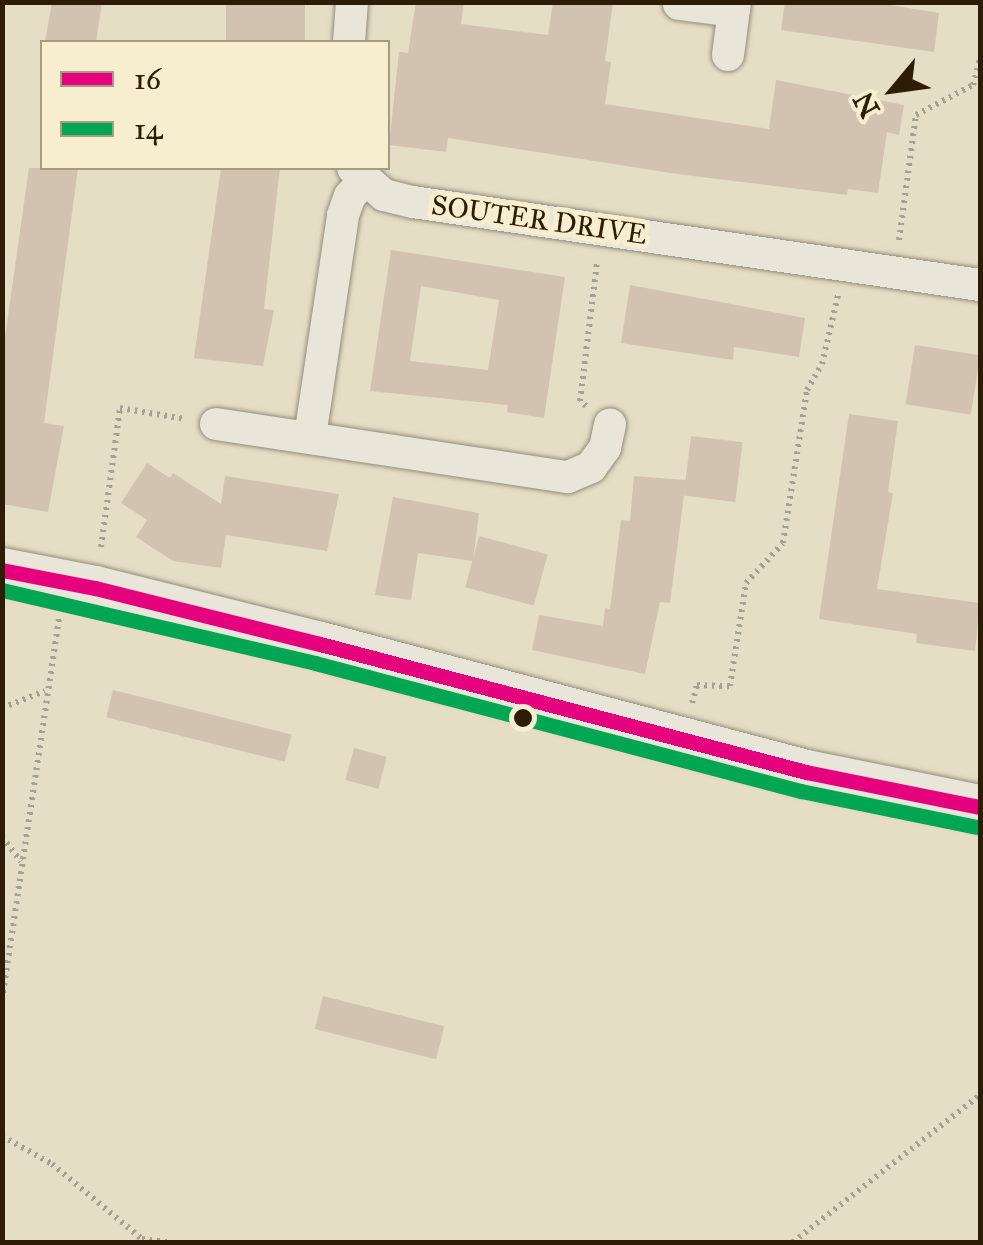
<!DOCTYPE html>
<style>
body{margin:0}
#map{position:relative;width:983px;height:1245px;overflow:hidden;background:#e5ddc4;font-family:"IM FELL Great Primer",serif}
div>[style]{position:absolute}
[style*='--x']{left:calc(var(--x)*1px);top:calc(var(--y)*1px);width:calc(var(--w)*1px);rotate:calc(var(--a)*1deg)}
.building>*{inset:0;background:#d2c3b1;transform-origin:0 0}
.path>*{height:6px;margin-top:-3px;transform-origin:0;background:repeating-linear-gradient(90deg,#a4a094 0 2.5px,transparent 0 7.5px)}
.roads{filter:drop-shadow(0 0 2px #938c7b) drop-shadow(0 0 2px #938c7b)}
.street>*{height:32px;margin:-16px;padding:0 16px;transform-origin:16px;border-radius:16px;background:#e9e6d9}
.secondary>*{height:45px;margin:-22.5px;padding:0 22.5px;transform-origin:22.5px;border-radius:22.5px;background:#e9e6d9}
.bus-1>*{height:15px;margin:-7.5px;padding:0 7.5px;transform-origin:7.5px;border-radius:7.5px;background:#e5007d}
.bus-2>*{height:15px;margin:-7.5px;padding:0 7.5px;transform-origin:7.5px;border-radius:7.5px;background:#00a651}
.dots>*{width:28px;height:28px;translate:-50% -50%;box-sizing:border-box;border:5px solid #f7eed0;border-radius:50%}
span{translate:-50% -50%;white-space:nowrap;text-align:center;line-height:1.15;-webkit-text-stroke:10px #f7eed0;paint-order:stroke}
.street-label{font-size:28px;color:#2d1c06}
.frame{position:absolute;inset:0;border:5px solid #2d1c06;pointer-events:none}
.legend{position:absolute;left:40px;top:40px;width:350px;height:130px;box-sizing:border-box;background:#f7eed0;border:2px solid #a69a7f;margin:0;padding:12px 18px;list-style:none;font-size:30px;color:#2d1c06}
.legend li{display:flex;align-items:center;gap:20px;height:50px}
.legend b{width:50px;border:2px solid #a69a7f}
.north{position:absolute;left:843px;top:40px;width:100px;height:100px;-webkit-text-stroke:8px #f7eed0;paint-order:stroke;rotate:241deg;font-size:28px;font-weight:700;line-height:40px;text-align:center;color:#2d1c06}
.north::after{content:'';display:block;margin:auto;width:35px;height:45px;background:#2d1c06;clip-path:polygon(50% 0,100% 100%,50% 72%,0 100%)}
</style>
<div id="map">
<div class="building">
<div style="clip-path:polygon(52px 2px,102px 2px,96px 42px,45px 42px)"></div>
<div style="left:226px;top:2px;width:79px;height:40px"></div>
<div style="clip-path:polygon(416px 2px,464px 2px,461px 24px,548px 35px,553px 2px,613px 2px,605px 61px,611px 62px,605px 104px,769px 129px,776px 80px,904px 105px,899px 135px,887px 132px,878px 193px,848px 189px,847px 195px,677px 174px,448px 138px,446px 152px,389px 145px,399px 52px,408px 53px)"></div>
<div style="clip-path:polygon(785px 2px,872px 2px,939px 13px,934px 52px,781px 30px)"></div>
<div style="clip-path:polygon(29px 168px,78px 168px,44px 423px,64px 426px,48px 512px,2px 504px,2px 358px)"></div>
<div style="clip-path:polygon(221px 168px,280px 168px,264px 309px,274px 310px,263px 366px,194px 358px)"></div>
<div style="clip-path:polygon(evenodd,391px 250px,565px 277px,544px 418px,507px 412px,508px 405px,370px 391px,391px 250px,421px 286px,499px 300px,488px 370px,410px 361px,421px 286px)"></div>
<div style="clip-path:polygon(630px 285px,805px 318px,799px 357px,734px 347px,733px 360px,621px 343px)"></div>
<div style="left:915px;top:345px;width:66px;height:60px;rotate:9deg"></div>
<div style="clip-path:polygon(849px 414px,898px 421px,888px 492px,893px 493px,877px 589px,980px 603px,975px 651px,916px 643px,917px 634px,819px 619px)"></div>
<div style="left:691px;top:436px;width:52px;height:60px;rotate:7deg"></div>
<div style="clip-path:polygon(147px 463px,170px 478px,173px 473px,221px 504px,225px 476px,339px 494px,327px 551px,226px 535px,221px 568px,173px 561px,136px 537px,147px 520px,121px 503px)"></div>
<div style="clip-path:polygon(634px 476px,686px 480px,670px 603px,660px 602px,645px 674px,532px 650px,539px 615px,603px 626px,605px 608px,610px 609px,621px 520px,630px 521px)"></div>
<div style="clip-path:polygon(393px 497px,479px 513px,473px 561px,418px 553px,411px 600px,375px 595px)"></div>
<div style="left:479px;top:536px;width:71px;height:53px;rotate:15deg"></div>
<div style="left:113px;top:690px;width:184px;height:28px;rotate:14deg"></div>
<div style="left:354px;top:748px;width:34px;height:33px;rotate:15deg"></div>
<div style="left:323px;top:996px;width:125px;height:34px;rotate:14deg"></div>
</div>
<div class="path">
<div style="--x:899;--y:240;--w:126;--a:-82.3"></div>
<div style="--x:916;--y:115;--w:64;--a:-27.8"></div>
<div style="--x:973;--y:85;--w:28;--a:-75"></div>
<div style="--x:586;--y:406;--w:8;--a:-140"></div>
<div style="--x:580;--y:401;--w:140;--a:-83"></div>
<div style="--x:101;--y:547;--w:140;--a:-82.2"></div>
<div style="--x:120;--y:408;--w:66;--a:9.6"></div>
<div style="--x:692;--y:703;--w:19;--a:-74"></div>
<div style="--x:697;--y:685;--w:33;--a:2"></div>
<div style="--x:730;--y:686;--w:104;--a:-81.2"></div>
<div style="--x:746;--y:583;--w:54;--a:-47.2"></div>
<div style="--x:783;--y:543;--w:155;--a:-81.1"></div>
<div style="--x:807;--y:390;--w:30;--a:-60"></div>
<div style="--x:822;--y:364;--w:71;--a:-76.9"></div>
<div style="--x:2;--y:708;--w:46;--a:-21.6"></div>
<div style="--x:2;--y:837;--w:31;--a:52"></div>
<div style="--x:2;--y:1000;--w:386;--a:-81.5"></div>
<div style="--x:2;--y:1136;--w:57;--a:29.2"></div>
<div style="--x:52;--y:1164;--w:117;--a:39.8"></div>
<div style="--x:142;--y:1239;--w:25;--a:7"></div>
<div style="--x:793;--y:1242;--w:238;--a:-38.2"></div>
</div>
<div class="roads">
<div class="street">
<div style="--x:679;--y:4;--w:55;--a:7.3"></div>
<div style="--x:349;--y:42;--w:40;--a:-85.7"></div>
<div style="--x:728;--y:55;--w:53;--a:-82.5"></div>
<div style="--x:353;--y:168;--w:41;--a:41.1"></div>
<div style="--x:384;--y:195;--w:30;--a:14"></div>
<div style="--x:413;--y:202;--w:573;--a:8.33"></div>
<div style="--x:216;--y:424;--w:356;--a:8.6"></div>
<div style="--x:568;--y:477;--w:25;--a:-23"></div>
<div style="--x:591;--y:467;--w:24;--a:-54"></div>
<div style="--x:605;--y:448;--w:24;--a:-78"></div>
<div style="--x:310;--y:437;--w:224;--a:-81.5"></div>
<div style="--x:343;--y:215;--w:20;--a:-70"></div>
<div style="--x:350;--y:196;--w:21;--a:-47"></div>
</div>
<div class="secondary">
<div style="--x:2;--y:570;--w:95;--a:11"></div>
<div style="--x:95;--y:588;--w:232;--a:14"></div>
<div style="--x:320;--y:644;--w:503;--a:14.76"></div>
<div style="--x:806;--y:772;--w:177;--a:11.4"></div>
</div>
</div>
<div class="bus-1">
<div style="--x:2;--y:570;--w:95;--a:11"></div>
<div style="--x:95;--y:588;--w:232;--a:14"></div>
<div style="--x:320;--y:644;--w:503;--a:14.76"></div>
<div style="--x:806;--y:772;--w:177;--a:11.4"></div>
</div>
<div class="bus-2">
<div style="--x:2;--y:590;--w:321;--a:13.1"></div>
<div style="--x:315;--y:663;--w:503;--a:14.76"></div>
<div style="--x:801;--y:791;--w:179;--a:11.6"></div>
</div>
<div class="dots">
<div style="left:523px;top:718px;background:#2d1c06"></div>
</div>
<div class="street-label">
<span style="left:539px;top:220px;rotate:8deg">SOUTER DRIVE</span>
</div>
<div class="frame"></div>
<ul class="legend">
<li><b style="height:12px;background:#e5007d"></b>16</li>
<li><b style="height:12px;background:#00a651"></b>14</li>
</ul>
<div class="north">N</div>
</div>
